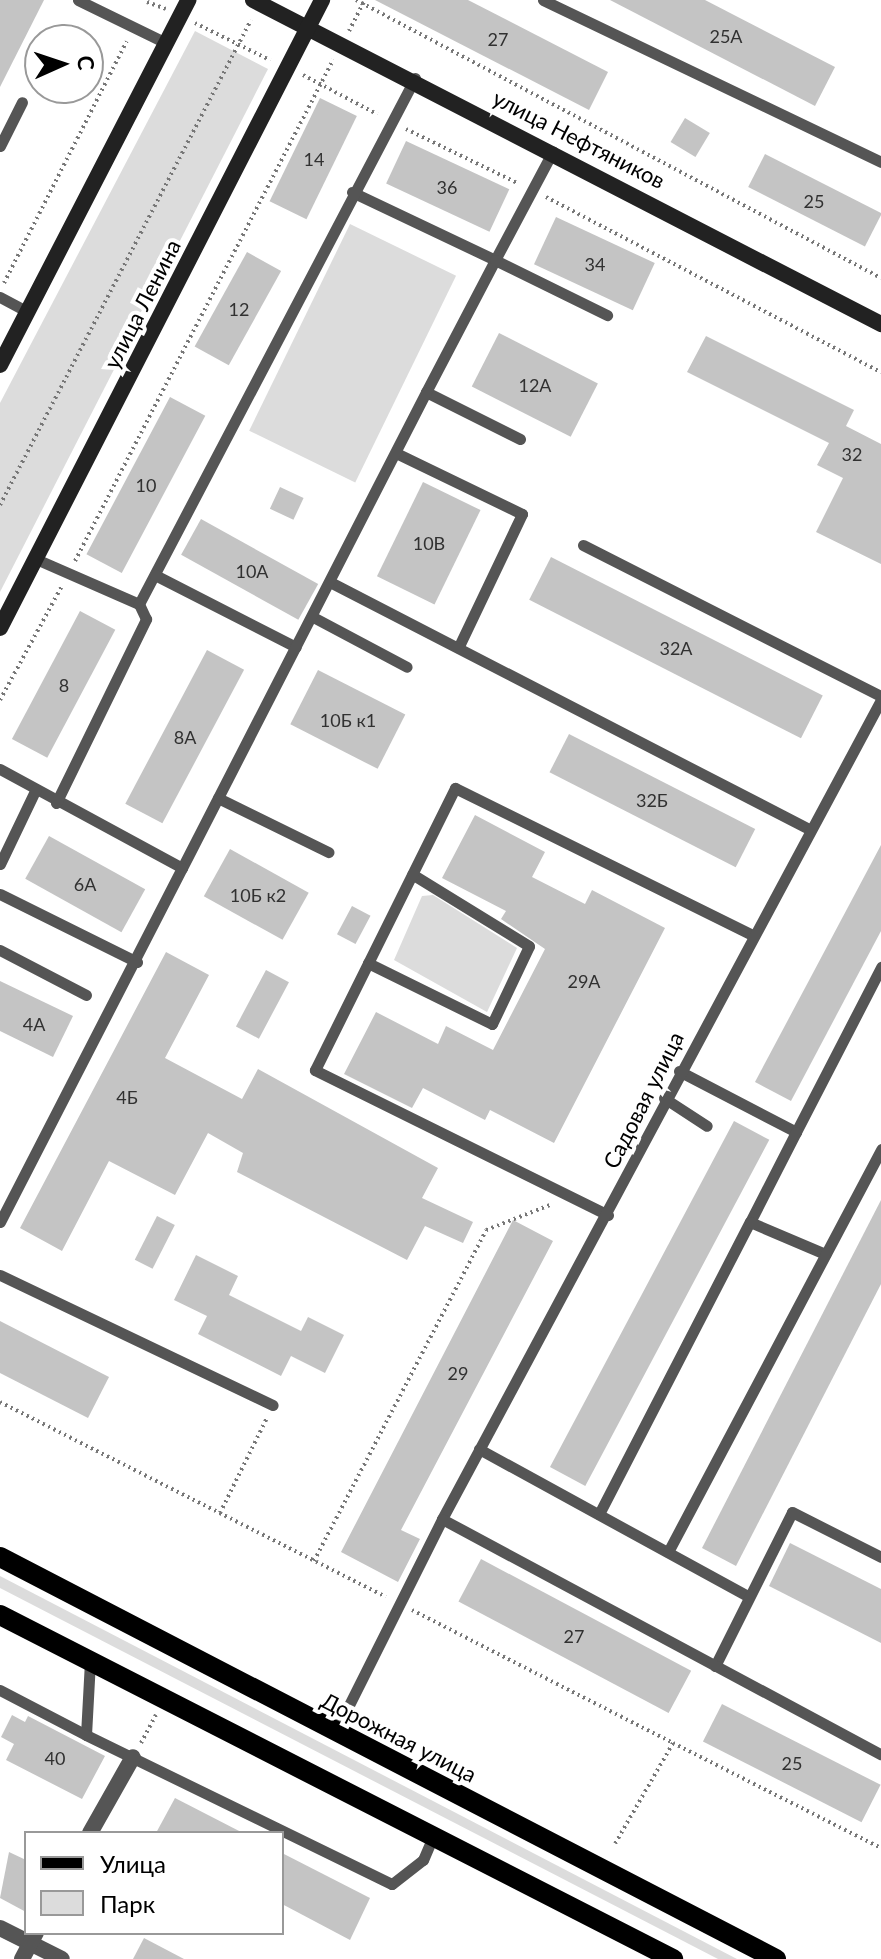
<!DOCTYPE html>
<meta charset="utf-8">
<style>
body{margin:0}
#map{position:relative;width:881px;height:1959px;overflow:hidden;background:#fff;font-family:Lato,sans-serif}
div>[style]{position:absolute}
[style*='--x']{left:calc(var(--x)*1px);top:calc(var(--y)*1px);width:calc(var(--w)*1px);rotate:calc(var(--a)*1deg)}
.green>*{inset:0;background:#dcdcdc;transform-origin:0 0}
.building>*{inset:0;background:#c4c4c4;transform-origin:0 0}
.path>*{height:4px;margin-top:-2px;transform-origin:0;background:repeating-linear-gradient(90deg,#777 0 2px,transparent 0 6px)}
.lane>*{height:11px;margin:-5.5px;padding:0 5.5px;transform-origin:5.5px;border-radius:5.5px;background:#555}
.street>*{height:16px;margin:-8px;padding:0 8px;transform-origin:8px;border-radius:8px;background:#555}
.secondary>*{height:16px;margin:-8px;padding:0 8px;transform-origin:8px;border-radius:8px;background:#222}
.primary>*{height:20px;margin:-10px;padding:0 10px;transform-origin:10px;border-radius:10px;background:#000}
span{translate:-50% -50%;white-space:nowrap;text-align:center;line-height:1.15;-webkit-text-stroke:8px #fff;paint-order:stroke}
.number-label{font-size:18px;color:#313131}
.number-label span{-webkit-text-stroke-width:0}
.street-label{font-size:22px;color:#000}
.legend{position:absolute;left:24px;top:1831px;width:260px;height:104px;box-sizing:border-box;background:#fff;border:2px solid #999;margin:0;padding:10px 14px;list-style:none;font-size:24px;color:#000}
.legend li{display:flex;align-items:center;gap:16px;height:40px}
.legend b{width:40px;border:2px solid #999}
.north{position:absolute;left:24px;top:24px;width:80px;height:80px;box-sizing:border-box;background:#fff;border:2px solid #999;border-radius:50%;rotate:87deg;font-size:22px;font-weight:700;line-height:32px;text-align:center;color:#000}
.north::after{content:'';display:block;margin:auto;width:28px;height:36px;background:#000;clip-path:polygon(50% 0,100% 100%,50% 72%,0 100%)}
</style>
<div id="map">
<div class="green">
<div style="clip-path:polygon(195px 31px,268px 69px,0 592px,0 403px)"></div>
<div style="left:350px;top:224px;width:118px;height:230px;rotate:26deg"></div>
<div style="clip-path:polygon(433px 895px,517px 948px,487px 1012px,394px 960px,422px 896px)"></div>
<div style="clip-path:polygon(0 1576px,737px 1959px,718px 1959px,0 1588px)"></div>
</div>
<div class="building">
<div style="clip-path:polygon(0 0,44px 0,0 87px)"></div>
<div style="clip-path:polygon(375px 0,468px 0,608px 72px,589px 110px)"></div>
<div style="clip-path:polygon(610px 0,705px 0,835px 67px,815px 106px)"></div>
<div style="left:320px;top:98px;width:41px;height:115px;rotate:26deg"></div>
<div style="left:685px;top:118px;width:29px;height:28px;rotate:31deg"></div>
<div style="left:406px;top:141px;width:114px;height:47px;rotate:25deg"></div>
<div style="left:765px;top:154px;width:131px;height:37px;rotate:27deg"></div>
<div style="left:556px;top:217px;width:109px;height:52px;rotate:25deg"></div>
<div style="left:247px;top:252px;width:39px;height:108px;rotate:29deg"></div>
<div style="left:499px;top:333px;width:111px;height:60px;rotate:27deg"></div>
<div style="clip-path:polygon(706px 336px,854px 410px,846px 426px,881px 444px,881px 564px,816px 532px,843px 478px,817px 465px,829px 443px,687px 372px)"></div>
<div style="left:170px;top:397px;width:40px;height:178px;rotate:28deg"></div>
<div style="left:423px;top:482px;width:64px;height:105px;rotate:26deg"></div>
<div style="left:280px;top:487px;width:26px;height:24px;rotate:25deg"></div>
<div style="left:201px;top:519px;width:134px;height:41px;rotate:29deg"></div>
<div style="left:551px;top:557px;width:305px;height:48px;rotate:27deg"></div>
<div style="left:80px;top:611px;width:40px;height:145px;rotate:28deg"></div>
<div style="left:207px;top:650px;width:42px;height:174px;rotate:28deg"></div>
<div style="left:318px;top:670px;width:98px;height:61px;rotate:27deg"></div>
<div style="left:569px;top:734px;width:209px;height:43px;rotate:27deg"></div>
<div style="clip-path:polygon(475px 815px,545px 852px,532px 877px,585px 904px,592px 890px,665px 928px,554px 1143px,490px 1110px,485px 1120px,423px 1088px,412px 1108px,344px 1074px,376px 1012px,438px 1044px,446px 1026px,493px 1050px,545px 949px,501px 919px,506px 911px,442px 878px)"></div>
<div style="left:49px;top:836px;width:110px;height:49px;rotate:29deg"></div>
<div style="clip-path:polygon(881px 845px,881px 931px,791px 1101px,755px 1082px)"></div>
<div style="left:230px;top:849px;width:90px;height:54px;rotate:29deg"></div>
<div style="left:352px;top:906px;width:21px;height:32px;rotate:28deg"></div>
<div style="clip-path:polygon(166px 952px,209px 975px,165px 1058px,242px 1099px,258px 1069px,438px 1168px,422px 1198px,473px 1222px,463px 1243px,425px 1226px,407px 1260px,237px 1172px,243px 1153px,208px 1133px,175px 1195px,109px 1161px,62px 1251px,20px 1228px)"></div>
<div style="left:266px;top:970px;width:26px;height:64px;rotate:28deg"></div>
<div style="clip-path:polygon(0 981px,73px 1016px,53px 1057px,0 1031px)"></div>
<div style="left:734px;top:1121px;width:40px;height:392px;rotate:28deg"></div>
<div style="clip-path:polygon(881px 1200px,881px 1284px,736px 1566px,702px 1548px)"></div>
<div style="left:157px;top:1216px;width:20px;height:49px;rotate:27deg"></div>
<div style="clip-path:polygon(513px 1220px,553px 1241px,401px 1530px,420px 1539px,398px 1582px,341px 1552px)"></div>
<div style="clip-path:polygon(196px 1255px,238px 1276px,229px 1295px,301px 1331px,308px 1317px,344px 1335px,325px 1373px,291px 1356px,281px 1376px,198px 1334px,207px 1316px,174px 1300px)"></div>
<div style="clip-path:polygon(0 1321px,109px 1377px,88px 1418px,0 1373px)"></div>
<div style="clip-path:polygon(790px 1543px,881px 1589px,881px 1643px,769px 1586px)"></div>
<div style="left:481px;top:1559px;width:238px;height:48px;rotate:28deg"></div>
<div style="left:722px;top:1704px;width:178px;height:42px;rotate:27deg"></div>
<div style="clip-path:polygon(12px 1715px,25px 1722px,28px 1716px,105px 1756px,82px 1799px,6px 1760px,14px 1744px,1px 1737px)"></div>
<div style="clip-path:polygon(175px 1798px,243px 1833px,156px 1833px)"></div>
<div style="clip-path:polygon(9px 1852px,26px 1860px,26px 1912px,0 1898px)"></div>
<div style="clip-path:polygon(282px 1853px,370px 1898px,350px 1940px,282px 1904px)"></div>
<div style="clip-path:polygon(144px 1938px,184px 1959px,133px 1959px)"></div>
</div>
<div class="path">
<div style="--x:356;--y:0;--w:594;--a:27.9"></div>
<div style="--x:147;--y:2;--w:20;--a:20"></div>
<div style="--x:195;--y:23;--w:84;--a:26.3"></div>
<div style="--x:349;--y:31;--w:35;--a:-63"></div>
<div style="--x:303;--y:75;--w:84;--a:27.8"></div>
<div style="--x:406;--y:129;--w:123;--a:25.9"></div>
<div style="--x:546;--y:197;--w:378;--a:27.6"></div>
<div style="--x:4;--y:283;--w:271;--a:-63.1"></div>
<div style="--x:0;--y:505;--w:546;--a:-62.64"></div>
<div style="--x:75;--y:561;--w:564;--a:-62.75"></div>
<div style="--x:0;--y:700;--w:130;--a:-61.5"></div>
<div style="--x:0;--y:1402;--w:432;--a:26.8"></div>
<div style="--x:220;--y:1513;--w:106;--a:-63.7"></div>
<div style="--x:314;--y:1561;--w:373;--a:-62.5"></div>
<div style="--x:486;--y:1230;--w:69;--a:-21.3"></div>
<div style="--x:412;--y:1610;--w:293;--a:27"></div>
<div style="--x:673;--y:1743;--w:116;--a:119.9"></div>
<div style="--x:141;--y:1743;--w:32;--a:-62"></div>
<div style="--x:673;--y:1743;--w:233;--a:26.8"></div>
</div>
<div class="lane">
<div style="--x:78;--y:0;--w:98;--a:26"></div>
<div style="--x:543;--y:0;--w:375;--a:25.6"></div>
<div style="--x:0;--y:146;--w:49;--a:-63.4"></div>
<div style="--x:352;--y:192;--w:158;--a:25.4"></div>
<div style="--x:495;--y:260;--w:123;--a:-62"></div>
<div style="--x:0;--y:297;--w:32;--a:28"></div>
<div style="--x:520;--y:439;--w:105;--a:-153.4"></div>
<div style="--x:426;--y:392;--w:149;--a:-62.4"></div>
<div style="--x:495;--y:260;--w:125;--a:26.2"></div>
<div style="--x:396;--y:453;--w:140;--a:25.8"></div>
<div style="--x:522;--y:514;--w:148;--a:115.5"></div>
<div style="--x:583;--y:545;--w:334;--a:26.9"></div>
<div style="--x:36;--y:559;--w:112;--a:23.6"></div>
<div style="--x:139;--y:604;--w:594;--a:-62.31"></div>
<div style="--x:155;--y:575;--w:158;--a:27.1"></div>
<div style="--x:330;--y:582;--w:537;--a:27.28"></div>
<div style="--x:313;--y:617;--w:106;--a:28"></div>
<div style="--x:0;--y:769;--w:207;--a:28.5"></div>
<div style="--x:182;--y:868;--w:535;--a:-62.86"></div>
<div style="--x:218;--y:798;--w:123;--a:26.1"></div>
<div style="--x:56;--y:803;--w:205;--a:-63.9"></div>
<div style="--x:146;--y:619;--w:17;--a:-115"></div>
<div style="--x:0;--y:864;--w:83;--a:-64.4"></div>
<div style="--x:0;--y:894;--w:153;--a:26.4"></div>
<div style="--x:0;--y:950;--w:97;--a:27.6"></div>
<div style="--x:368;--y:963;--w:138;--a:26.2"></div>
<div style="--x:492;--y:1024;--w:86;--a:-64.6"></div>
<div style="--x:529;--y:946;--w:137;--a:-148.4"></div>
<div style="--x:679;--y:1071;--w:132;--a:27.5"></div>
<div style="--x:796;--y:1132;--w:186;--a:-62.7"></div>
<div style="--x:664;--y:1098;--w:51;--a:33.1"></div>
<div style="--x:608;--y:1215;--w:327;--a:-153.7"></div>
<div style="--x:315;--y:1070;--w:315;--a:-63.6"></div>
<div style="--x:455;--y:788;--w:330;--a:26.3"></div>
<div style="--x:0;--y:1222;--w:398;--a:-62.8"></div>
<div style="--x:750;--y:1222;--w:101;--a:-62.9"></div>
<div style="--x:0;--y:1275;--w:302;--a:25.5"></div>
<div style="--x:479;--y:1449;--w:307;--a:28.7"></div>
<div style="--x:599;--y:1514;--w:329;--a:-62.7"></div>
<div style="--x:750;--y:1222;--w:82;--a:23.1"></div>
<div style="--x:442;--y:1519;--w:929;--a:-61.81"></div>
<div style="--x:668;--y:1552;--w:456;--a:-62.1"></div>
<div style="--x:90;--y:1661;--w:74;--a:93.1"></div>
<div style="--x:86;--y:1735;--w:340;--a:26"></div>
<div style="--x:392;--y:1884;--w:39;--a:-38"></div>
<div style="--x:423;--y:1860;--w:26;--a:-67"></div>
<div style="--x:715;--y:1666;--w:172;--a:-63.4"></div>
<div style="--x:792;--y:1512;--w:100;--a:26.8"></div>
<div style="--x:0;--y:1690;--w:97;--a:27.6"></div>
<div style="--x:336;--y:1731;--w:237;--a:-63.4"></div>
<div style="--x:442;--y:1519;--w:498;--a:28.2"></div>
</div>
<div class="street">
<div style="--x:90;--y:1833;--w:87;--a:-60.5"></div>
<div style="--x:0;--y:1928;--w:69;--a:26.6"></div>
<div style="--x:22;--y:1959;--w:30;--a:-62"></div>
</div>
<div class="secondary">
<div style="--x:253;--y:0;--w:707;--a:27.29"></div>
<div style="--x:0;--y:365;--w:411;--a:-62.7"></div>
<div style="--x:0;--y:628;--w:706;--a:-62.85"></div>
</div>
<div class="primary">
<div style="--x:0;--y:1557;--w:874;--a:27.39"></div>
<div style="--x:0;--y:1615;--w:756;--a:27.07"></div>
</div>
<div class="number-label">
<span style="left:726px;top:36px">25А</span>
<span style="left:498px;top:39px">27</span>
<span style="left:314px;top:159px">14</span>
<span style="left:447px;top:187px">36</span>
<span style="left:814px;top:201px">25</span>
<span style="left:595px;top:264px">34</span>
<span style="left:239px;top:309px">12</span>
<span style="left:535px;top:385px">12А</span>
<span style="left:852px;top:454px">32</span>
<span style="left:146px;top:485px">10</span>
<span style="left:429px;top:543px">10В</span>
<span style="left:252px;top:571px">10А</span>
<span style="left:676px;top:648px">32А</span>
<span style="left:64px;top:685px">8</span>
<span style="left:348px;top:720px">10Б к1</span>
<span style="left:185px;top:737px">8А</span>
<span style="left:652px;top:800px">32Б</span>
<span style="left:85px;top:884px">6А</span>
<span style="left:258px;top:895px">10Б к2</span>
<span style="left:584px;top:981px">29А</span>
<span style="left:34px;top:1024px">4А</span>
<span style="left:127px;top:1097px">4Б</span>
<span style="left:458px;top:1373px">29</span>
<span style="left:574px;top:1636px">27</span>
<span style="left:55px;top:1758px">40</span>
<span style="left:792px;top:1763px">25</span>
</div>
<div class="street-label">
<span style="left:579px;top:139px;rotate:27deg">улица Нефтяников</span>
<span style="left:142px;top:304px;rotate:-63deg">улица Ленина</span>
<span style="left:643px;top:1100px;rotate:-63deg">Садовая улица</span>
<span style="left:399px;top:1737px;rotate:27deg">Дорожная улица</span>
</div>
<ul class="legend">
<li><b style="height:10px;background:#000"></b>Улица</li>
<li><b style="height:22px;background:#dcdcdc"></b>Парк</li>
</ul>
<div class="north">С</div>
</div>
